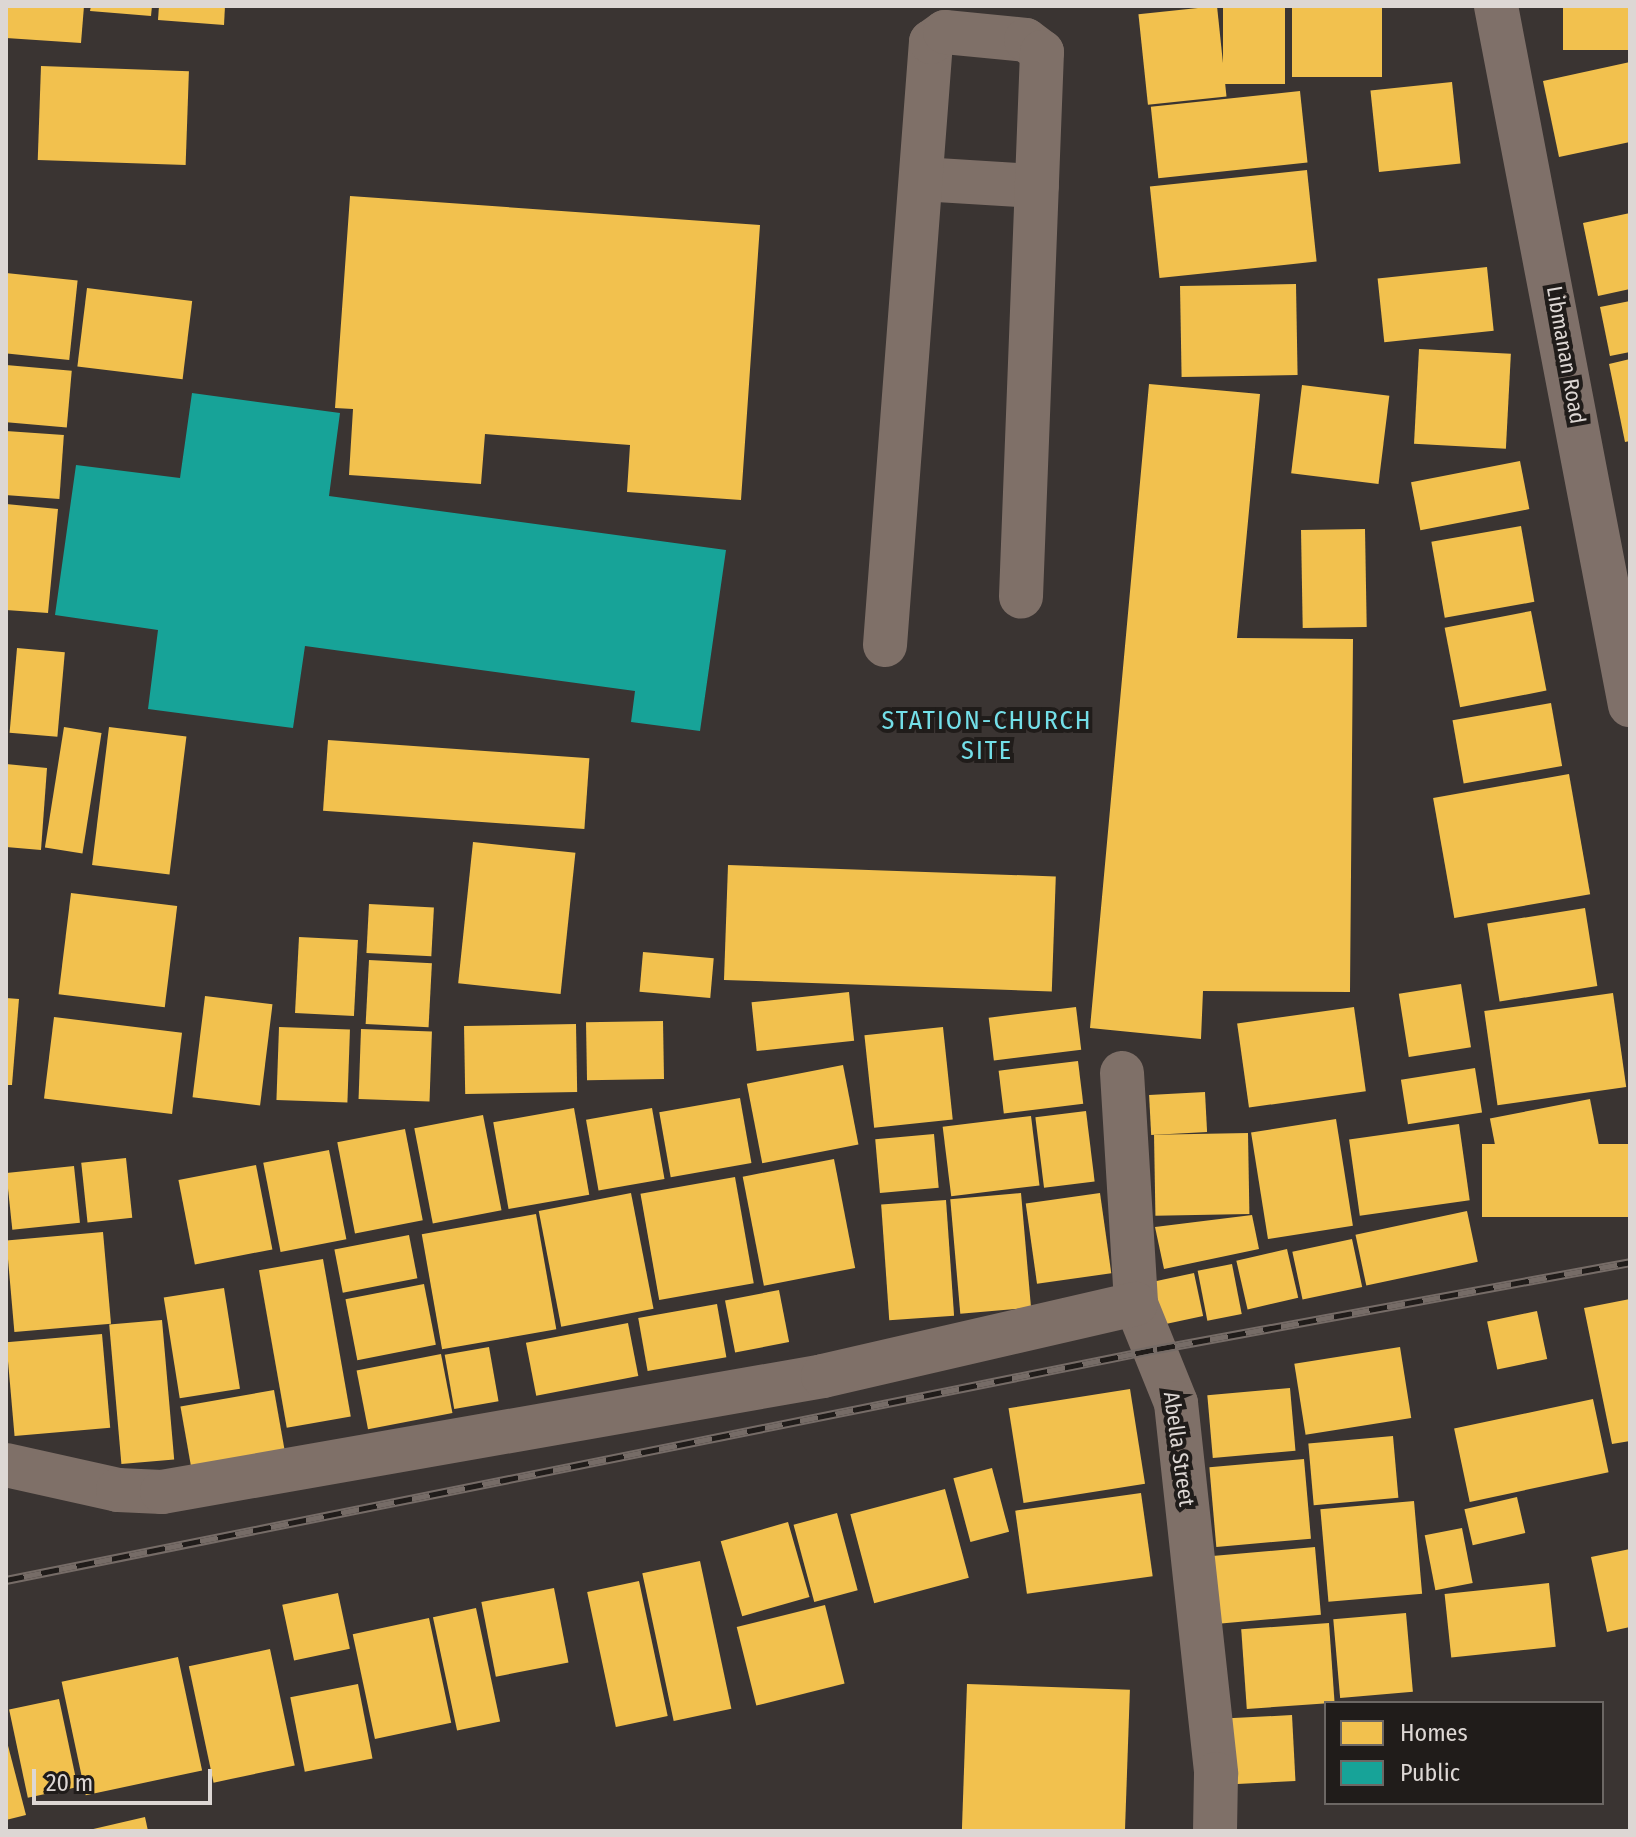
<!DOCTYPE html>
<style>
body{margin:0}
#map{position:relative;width:1636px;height:1837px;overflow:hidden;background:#3a3432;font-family:"Fira Sans Condensed",sans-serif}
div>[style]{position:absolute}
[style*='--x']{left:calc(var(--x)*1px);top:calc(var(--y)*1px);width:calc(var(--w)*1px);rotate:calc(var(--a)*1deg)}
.homes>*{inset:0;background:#f2c14e;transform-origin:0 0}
.public>*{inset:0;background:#17a398}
.minor>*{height:44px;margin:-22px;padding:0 22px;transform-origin:22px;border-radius:22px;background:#7f7068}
.major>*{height:44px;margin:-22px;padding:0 22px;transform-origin:22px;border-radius:22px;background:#7f7069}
.rail>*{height:9px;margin-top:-4.5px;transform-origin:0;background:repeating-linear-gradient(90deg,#201c1a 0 18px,#766c67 0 36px);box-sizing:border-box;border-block:2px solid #766c67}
span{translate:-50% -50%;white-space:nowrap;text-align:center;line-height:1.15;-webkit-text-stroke:8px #201c1a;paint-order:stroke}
.street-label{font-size:22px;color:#ddd7d4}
.quarter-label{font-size:26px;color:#73dfe8;letter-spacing:2px}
.frame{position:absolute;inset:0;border:8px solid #ddd7d4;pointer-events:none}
.legend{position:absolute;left:1324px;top:1701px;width:280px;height:104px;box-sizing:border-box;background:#201c1a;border:2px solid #6c6764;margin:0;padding:10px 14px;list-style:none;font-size:24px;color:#ddd7d4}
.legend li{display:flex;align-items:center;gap:16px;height:40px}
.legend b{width:40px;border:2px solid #6c6764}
.scale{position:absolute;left:32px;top:1769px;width:180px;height:36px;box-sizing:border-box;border:4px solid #ddd7d4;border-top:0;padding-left:10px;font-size:24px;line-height:28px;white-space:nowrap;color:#ddd7d4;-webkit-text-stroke:6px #201c1a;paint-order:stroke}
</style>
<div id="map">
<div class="homes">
<div style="clip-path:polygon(6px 6px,84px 6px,81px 43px,6px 38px)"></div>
<div style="clip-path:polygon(91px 6px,152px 6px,151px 16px,90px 11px)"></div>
<div style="clip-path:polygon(159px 6px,225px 6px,224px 25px,158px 20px)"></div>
<div style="left:1217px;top:6px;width:91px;height:79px;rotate:84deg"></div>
<div style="left:1223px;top:6px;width:62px;height:78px"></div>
<div style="left:1292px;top:6px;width:90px;height:71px"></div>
<div style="left:1563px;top:6px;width:67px;height:44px"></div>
<div style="clip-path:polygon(1630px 62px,1630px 142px,1559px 157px,1543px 81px)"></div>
<div style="left:41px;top:66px;width:148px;height:94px;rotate:2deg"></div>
<div style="left:1452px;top:82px;width:82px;height:82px;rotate:84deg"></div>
<div style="left:1300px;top:91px;width:72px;height:150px;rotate:84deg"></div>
<div style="left:1307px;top:170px;width:92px;height:158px;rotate:84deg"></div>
<div style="clip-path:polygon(350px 196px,760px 225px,741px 500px,627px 492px,630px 445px,485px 434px,481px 484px,349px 475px,353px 409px,335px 408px)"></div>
<div style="clip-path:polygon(1630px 213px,1630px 289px,1598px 296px,1583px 223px)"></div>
<div style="left:1487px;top:267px;width:64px;height:110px;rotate:84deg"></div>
<div style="left:6px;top:273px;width:72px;height:80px;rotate:6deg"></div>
<div style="left:1296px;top:284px;width:91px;height:116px;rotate:89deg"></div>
<div style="left:87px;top:288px;width:106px;height:79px;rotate:7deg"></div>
<div style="clip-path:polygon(1630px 301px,1630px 352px,1610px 356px,1600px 307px)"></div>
<div style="left:1419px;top:349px;width:92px;height:95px;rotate:3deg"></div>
<div style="clip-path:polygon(1630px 359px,1630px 441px,1625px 442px,1609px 364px)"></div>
<div style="left:6px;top:365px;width:66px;height:57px;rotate:5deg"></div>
<div style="clip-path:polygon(1149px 384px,1260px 394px,1237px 638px,1353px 639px,1350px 992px,1203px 991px,1201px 1039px,1090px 1028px)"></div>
<div style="left:1302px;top:385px;width:88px;height:89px;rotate:7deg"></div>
<div style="left:6px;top:431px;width:58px;height:64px;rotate:4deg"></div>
<div style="left:1520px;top:461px;width:49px;height:111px;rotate:79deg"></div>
<div style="clip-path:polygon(6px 504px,58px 509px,48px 613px,6px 610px)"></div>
<div style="left:1521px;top:526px;width:77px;height:91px;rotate:80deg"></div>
<div style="left:1365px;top:529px;width:98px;height:64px;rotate:89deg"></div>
<div style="left:1531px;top:611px;width:81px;height:88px;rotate:79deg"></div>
<div style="left:17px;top:648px;width:48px;height:85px;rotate:5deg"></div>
<div style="left:1551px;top:703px;width:64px;height:100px;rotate:80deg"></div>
<div style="left:64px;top:727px;width:38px;height:122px;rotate:9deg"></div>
<div style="left:109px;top:727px;width:78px;height:139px;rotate:7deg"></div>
<div style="left:328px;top:740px;width:262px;height:71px;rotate:4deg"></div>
<div style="clip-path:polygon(6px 764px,47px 768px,41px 850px,6px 847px)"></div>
<div style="left:1569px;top:774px;width:122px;height:138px;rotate:80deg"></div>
<div style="left:473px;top:842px;width:103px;height:142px;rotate:6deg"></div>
<div style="left:728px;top:865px;width:328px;height:115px;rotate:2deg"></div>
<div style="left:71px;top:893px;width:107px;height:102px;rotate:7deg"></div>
<div style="left:369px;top:904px;width:65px;height:49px;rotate:3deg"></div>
<div style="left:1585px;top:908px;width:79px;height:99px;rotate:81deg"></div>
<div style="left:299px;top:937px;width:59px;height:76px;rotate:3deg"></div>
<div style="left:643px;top:952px;width:71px;height:40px;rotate:5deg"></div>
<div style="left:369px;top:960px;width:63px;height:64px;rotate:3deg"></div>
<div style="left:1461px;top:984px;width:64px;height:63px;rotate:81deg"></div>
<div style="left:849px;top:992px;width:49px;height:98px;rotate:84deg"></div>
<div style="left:1613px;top:993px;width:95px;height:130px;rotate:82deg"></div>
<div style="left:205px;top:996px;width:68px;height:102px;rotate:7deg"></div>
<div style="clip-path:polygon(6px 998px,19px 999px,12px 1085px,6px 1085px)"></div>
<div style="left:1076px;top:1007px;width:43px;height:88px;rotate:83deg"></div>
<div style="left:1354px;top:1007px;width:85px;height:118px;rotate:82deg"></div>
<div style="left:54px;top:1017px;width:129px;height:82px;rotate:7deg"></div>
<div style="left:663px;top:1021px;width:58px;height:77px;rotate:89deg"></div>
<div style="left:576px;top:1024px;width:68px;height:112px;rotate:89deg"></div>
<div style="left:279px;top:1027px;width:71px;height:73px;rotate:2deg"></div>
<div style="left:943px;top:1027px;width:93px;height:79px;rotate:84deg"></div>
<div style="left:361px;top:1029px;width:71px;height:70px;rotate:2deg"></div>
<div style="left:1078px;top:1061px;width:43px;height:80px;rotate:83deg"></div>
<div style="left:843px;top:1065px;width:81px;height:98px;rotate:79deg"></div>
<div style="left:1475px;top:1068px;width:45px;height:75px;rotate:81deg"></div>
<div style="left:1205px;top:1092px;width:40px;height:56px;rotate:87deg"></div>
<div style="left:740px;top:1098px;width:66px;height:82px;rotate:80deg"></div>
<div style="left:1590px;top:1099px;width:46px;height:102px;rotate:79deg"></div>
<div style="left:574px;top:1108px;width:88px;height:82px;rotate:80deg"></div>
<div style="left:652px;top:1108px;width:72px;height:67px;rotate:80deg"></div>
<div style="left:1086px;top:1111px;width:71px;height:51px;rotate:83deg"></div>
<div style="left:483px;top:1115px;width:97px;height:70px;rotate:79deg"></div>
<div style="left:1031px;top:1116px;width:70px;height:89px;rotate:83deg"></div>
<div style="left:1336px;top:1119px;width:108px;height:86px;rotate:81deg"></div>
<div style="left:1459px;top:1124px;width:77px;height:111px;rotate:82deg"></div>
<div style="left:405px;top:1129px;width:93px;height:69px;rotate:79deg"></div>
<div style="left:1248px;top:1133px;width:81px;height:94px;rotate:89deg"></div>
<div style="left:934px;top:1134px;width:54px;height:59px;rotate:85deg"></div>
<div style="left:1630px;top:1144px;width:73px;height:148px;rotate:90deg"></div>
<div style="left:329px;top:1150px;width:91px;height:67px;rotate:79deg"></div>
<div style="left:126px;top:1158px;width:60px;height:45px;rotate:84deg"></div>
<div style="left:834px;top:1159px;width:111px;height:93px;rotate:79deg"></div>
<div style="left:256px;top:1165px;width:86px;height:79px;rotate:79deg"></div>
<div style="left:74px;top:1166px;width:57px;height:68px;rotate:84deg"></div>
<div style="left:735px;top:1177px;width:108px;height:96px;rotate:80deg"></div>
<div style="left:631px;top:1193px;width:118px;height:94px;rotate:79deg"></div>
<div style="left:1021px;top:1193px;width:115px;height:71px;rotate:85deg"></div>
<div style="left:1100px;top:1193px;width:81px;height:75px;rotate:82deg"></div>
<div style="left:946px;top:1200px;width:116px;height:65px;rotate:86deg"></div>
<div style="left:1467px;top:1211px;width:52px;height:114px;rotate:78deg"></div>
<div style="left:536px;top:1214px;width:117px;height:116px;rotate:80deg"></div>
<div style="clip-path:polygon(1252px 1215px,1259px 1249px,1164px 1269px,1155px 1227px)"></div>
<div style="left:103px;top:1232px;width:92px;height:97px;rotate:85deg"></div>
<div style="left:409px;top:1235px;width:44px;height:76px;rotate:79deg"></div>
<div style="left:1352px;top:1239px;width:49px;height:61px;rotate:78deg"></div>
<div style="left:1287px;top:1249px;width:50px;height:52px;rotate:77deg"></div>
<div style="left:323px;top:1259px;width:160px;height:65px;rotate:80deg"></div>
<div style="left:1232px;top:1264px;width:51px;height:35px;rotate:79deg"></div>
<div style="left:1194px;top:1273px;width:44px;height:43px;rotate:78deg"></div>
<div style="left:424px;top:1284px;width:62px;height:80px;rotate:79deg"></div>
<div style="left:224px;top:1288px;width:102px;height:61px;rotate:81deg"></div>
<div style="left:779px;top:1290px;width:53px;height:55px;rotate:79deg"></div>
<div style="clip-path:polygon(1630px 1299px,1630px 1441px,1612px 1444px,1584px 1308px)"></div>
<div style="left:717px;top:1304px;width:54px;height:80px;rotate:80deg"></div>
<div style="left:1537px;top:1311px;width:49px;height:51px;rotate:78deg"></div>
<div style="left:162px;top:1320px;width:140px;height:53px;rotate:85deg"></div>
<div style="left:628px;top:1323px;width:54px;height:104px;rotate:79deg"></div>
<div style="left:102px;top:1334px;width:94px;height:96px;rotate:85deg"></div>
<div style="left:489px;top:1347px;width:55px;height:45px;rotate:80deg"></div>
<div style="left:1400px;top:1347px;width:72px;height:107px;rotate:81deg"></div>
<div style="left:441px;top:1354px;width:60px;height:86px;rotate:79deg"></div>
<div style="left:1290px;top:1388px;width:63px;height:83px;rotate:85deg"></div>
<div style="left:1130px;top:1389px;width:96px;height:123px;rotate:81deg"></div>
<div style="left:274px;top:1390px;width:63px;height:95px;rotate:80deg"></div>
<div style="left:1593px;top:1399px;width:75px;height:142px;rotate:78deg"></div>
<div style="left:1393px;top:1436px;width:62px;height:85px;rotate:85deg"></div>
<div style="left:1304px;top:1459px;width:80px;height:95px;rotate:85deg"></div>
<div style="left:992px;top:1468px;width:66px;height:40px;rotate:75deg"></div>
<div style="left:945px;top:1489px;width:92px;height:98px;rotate:75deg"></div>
<div style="left:1141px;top:1493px;width:84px;height:127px;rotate:82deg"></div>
<div style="left:1517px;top:1497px;width:37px;height:54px;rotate:77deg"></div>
<div style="left:1414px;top:1501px;width:93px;height:94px;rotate:85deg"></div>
<div style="left:837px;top:1513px;width:80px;height:45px;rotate:75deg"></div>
<div style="left:788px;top:1522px;width:78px;height:70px;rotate:74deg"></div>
<div style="left:1462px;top:1528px;width:56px;height:38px;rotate:79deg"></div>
<div style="left:1315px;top:1547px;width:68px;height:103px;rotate:85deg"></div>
<div style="clip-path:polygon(1630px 1549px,1630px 1627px,1607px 1632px,1591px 1557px)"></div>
<div style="left:700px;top:1561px;width:151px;height:59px;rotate:78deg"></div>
<div style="left:639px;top:1581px;width:138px;height:53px;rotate:78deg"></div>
<div style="left:1549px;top:1583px;width:64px;height:105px;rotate:84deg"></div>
<div style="left:554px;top:1588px;width:76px;height:74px;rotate:79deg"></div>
<div style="left:338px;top:1593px;width:57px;height:57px;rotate:78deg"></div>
<div style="left:825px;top:1605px;width:81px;height:91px;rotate:76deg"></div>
<div style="left:476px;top:1608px;width:116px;height:44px;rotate:78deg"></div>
<div style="left:1406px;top:1613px;width:79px;height:73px;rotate:85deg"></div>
<div style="left:429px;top:1618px;width:107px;height:78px;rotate:78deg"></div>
<div style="left:1329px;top:1623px;width:80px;height:88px;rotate:86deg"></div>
<div style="left:270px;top:1649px;width:119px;height:83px;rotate:78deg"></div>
<div style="left:178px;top:1657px;width:116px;height:119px;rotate:78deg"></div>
<div style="left:358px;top:1684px;width:76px;height:69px;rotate:79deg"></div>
<div style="left:967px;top:1684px;width:163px;height:145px;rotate:2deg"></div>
<div style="left:59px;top:1699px;width:90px;height:51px;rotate:78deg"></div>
<div style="left:1292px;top:1715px;width:66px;height:73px;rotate:87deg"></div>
<div style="clip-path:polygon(6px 1738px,26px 1815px,6px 1820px)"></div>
<div style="clip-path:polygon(145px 1817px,148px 1831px,89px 1831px,89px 1830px)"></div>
</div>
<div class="public">
<div style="clip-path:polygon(192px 393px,340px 413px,329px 496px,726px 550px,700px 731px,631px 722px,635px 691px,305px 646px,293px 728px,148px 709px,158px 630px,55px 615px,76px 465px,180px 478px)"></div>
</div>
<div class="minor">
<div style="--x:921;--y:179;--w:116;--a:3.5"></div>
<div style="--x:885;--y:645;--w:605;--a:-85.64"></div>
<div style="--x:931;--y:42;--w:17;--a:-36"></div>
<div style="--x:945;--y:32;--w:81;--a:5.6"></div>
<div style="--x:1026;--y:40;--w:20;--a:37"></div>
<div style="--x:1042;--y:52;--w:545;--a:92.21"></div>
<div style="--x:1122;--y:1073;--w:231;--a:86.5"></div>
<div style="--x:1136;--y:1304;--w:107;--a:68"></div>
<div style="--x:1176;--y:1403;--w:373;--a:83.8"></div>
<div style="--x:1216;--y:1774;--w:57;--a:91"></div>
<div style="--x:6;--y:1465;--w:115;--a:12.6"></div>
<div style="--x:118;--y:1490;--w:44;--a:2.6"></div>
<div style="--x:162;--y:1492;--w:671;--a:-9.95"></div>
<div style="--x:823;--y:1376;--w:321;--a:-13"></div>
</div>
<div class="major">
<div style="--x:1496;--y:6;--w:712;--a:79.15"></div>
</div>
<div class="rail">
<div style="--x:6;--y:1580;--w:1174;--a:-11.35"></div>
<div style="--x:1157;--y:1349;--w:481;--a:-10.4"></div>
</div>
<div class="street-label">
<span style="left:1566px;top:355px;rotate:80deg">Libmanan Road</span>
<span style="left:1179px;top:1449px;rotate:82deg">Abella Street</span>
</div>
<div class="quarter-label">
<span style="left:987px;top:736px">STATION-CHURCH<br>SITE</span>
</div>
<div class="frame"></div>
<ul class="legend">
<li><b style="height:22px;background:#f2c14e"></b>Homes</li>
<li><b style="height:22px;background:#17a398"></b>Public</li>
</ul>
<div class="scale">20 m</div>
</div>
